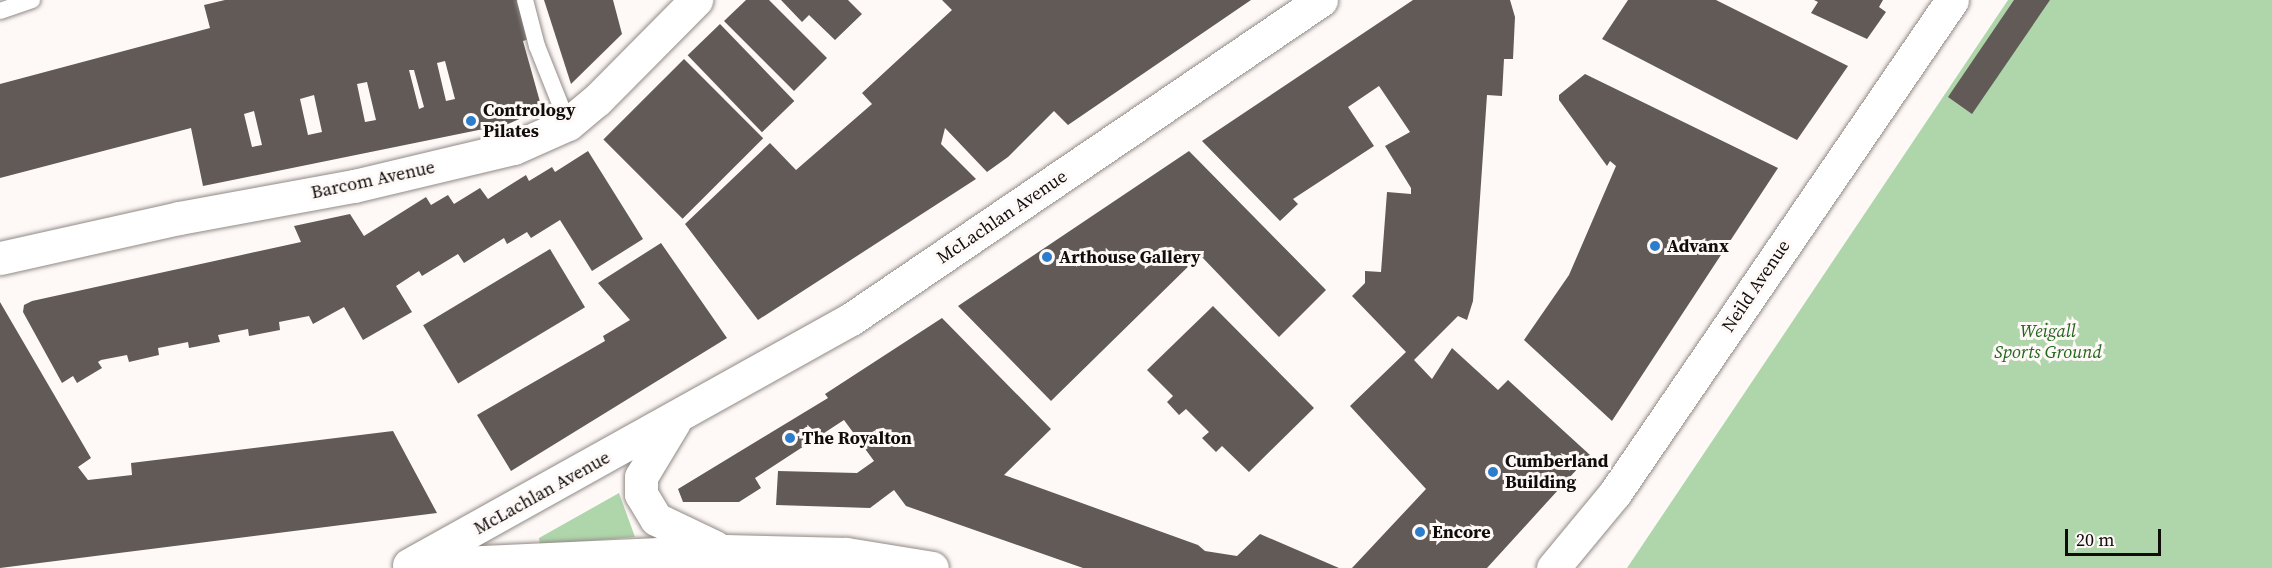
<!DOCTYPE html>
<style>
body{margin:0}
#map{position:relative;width:2272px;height:568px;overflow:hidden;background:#fef9f7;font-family:"Source Serif 4",serif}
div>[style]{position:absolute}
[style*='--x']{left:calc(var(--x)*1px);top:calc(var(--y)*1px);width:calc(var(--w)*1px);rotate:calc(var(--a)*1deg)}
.green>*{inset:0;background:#afd5ab}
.building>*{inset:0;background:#615a57;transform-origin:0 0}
.roads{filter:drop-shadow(0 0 2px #918a86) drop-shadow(0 0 2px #918a86)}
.service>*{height:16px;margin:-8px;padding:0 8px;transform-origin:8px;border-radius:8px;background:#fff}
.minor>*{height:33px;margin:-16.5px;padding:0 16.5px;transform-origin:16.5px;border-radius:16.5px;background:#fff}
.secondary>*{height:33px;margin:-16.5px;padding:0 16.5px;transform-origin:16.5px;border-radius:16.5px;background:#fff}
.dots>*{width:16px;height:16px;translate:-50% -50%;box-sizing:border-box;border:3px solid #fef9f7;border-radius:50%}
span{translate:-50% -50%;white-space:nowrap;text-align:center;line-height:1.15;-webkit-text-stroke:6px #fef9f7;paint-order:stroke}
.poi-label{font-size:18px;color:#0f0c0b;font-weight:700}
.left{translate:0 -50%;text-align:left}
.street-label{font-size:18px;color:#0f0c0b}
.park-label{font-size:18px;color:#21661d;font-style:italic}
.scale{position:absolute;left:2065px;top:529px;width:96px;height:27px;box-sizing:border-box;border:3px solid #0f0c0b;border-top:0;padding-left:8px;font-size:18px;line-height:21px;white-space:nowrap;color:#0f0c0b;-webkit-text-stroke:4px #fef9f7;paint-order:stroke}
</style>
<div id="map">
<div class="green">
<div style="clip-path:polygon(2008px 0,2272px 0,2272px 568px,1627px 568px)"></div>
<div style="clip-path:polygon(619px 493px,635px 537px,540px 545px,539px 538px)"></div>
</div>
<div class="building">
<div style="clip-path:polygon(evenodd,225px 0,519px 0,529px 39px,523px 41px,542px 109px,508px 124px,203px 186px,191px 128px,0 178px,0 84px,210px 28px,204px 5px,225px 0,445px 61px,455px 99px,446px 101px,437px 63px,445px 61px,225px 0,409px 70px,414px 70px,424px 107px,419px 109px,409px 70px,225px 0,367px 82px,376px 120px,365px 122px,357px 84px,367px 82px,225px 0,314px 95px,322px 132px,308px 135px,300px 99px,314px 95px,225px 0,254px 111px,262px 145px,252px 147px,244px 114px,254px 111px)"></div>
<div style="clip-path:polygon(544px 0,613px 0,622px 34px,571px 84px)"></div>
<div style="clip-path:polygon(746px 0,769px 0,827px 58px,794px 91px,724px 21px)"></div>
<div style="clip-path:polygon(781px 0,848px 0,862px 14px,835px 40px,809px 15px,802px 22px)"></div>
<div style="clip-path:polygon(942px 0,1251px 0,1068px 125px,1054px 111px,1008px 157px,987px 172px,945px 128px,941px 144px,976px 179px,758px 320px,685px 224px,770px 143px,796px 170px,872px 104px,862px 93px,952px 10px)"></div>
<div style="clip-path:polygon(1413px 0,1510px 0,1515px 17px,1513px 59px,1504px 59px,1502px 96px,1487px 95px,1473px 301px,1467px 320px,1458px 316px,1414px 360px,1432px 379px,1452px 348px,1498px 390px,1508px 380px,1590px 455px,1487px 568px,1352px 568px,1426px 489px,1350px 406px,1406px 352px,1352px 296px,1365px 283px,1365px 271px,1381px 272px,1387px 192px,1411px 194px,1411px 188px,1385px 146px,1410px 132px,1379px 86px,1348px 107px,1374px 146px,1293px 199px,1298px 204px,1280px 221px,1202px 141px)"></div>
<div style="clip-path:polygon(1628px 0,1716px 0,1848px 66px,1797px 140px,1602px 39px)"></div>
<div style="clip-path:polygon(1814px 0,1883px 0,1879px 7px,1886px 12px,1867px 39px,1811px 13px,1818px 2px)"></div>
<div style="clip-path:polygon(2014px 0,2050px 0,1972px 114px,1948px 97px)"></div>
<div style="left:720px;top:24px;width:107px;height:45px;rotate:46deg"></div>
<div style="left:684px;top:59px;width:112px;height:114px;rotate:45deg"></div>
<div style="clip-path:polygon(1585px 74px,1778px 168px,1612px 421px,1524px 340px,1569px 275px,1616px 166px,1610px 161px,1607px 166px,1559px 100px,1559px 95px)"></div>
<div style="clip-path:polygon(588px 151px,643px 239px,592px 271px,560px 220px,531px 238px,527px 232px,507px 244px,504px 238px,464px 263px,458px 254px,422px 276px,419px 271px,396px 286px,412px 312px,363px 340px,344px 307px,313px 324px,309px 316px,279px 322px,280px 330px,249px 336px,248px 329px,218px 335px,220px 342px,189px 348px,188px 342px,158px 348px,159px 355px,129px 362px,127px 355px,101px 360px,98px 362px,102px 368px,77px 383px,73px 376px,62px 383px,23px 312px,24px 305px,32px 301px,301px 242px,294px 226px,350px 214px,364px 236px,426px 197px,431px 205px,448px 195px,454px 204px,480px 188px,488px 199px,526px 175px,529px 181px,552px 167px,555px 172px)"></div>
<div style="clip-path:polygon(1189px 151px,1326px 290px,1279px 337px,1200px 255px,1051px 401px,958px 306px)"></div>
<div style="clip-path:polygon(661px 243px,727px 338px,511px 471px,477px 415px,605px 341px,603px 336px,630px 320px,598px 283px)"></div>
<div style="left:550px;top:249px;width:68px;height:148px;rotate:59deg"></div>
<div style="clip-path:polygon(0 302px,91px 458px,78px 467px,88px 480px,132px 475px,131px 463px,393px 431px,437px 513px,0 568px)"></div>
<div style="clip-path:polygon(1213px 306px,1314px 408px,1249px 472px,1222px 446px,1216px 452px,1202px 438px,1209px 432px,1186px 409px,1179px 415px,1167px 402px,1173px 396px,1147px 370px)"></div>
<div style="clip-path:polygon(942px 318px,1051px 429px,1004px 475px,1198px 545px,1205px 551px,1237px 556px,1260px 534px,1339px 568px,1083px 568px,906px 506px,894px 490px,870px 508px,776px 505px,778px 471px,857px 473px,874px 461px,844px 420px,755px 478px,761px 488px,739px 502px,683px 502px,678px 489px,828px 398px,825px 394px)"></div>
</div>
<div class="roads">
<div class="service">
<div style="--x:525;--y:0;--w:48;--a:75.4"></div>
<div style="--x:537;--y:46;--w:84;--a:68.3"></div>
<div style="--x:0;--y:11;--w:34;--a:-19"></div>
</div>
<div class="minor">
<div style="--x:0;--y:258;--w:183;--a:-12.6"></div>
<div style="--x:179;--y:218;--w:178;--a:-10.4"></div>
<div style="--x:354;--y:186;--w:164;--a:-13.4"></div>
<div style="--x:514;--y:148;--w:59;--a:-24"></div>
<div style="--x:568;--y:124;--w:38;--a:-40"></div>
<div style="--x:597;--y:100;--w:141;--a:-45.3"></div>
</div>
<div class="secondary">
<div style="--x:674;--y:422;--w:64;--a:121"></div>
<div style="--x:641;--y:477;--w:17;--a:90"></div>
<div style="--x:641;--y:494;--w:29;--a:59"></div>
<div style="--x:656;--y:519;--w:65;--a:25.4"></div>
<div style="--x:409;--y:565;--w:506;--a:-29.1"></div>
<div style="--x:851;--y:319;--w:568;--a:-34.17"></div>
<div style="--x:417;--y:565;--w:308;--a:-2.6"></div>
<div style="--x:725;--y:551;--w:121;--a:1.4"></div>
<div style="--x:846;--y:554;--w:87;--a:9.2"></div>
<div style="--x:1553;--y:568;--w:97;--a:-50.4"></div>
<div style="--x:1615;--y:493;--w:597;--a:-55.64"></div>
</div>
</div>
<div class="dots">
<div style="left:471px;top:121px;background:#2c7ecd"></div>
<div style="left:1655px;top:246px;background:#2c7ecd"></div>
<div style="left:1047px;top:257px;background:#2c7ecd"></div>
<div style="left:790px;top:438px;background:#2c7ecd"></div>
<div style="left:1493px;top:472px;background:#2c7ecd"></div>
<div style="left:1420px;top:532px;background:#2c7ecd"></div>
</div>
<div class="poi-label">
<span class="left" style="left:483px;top:121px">Contrology<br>Pilates</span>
<span class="left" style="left:1667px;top:246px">Advanx</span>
<span class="left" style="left:1059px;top:257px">Arthouse Gallery</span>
<span class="left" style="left:802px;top:438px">The Royalton</span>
<span class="left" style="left:1505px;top:472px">Cumberland<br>Building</span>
<span class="left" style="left:1432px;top:532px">Encore</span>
</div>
<div class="street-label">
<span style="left:373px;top:180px;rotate:-12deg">Barcom Avenue</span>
<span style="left:1002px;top:217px;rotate:-34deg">McLachlan Avenue</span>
<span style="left:1756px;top:286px;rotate:-56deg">Neild Avenue</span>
<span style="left:542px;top:493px;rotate:-29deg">McLachlan Avenue</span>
</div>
<div class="park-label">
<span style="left:2048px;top:342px">Weigall<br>Sports Ground</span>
</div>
<div class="scale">20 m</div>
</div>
